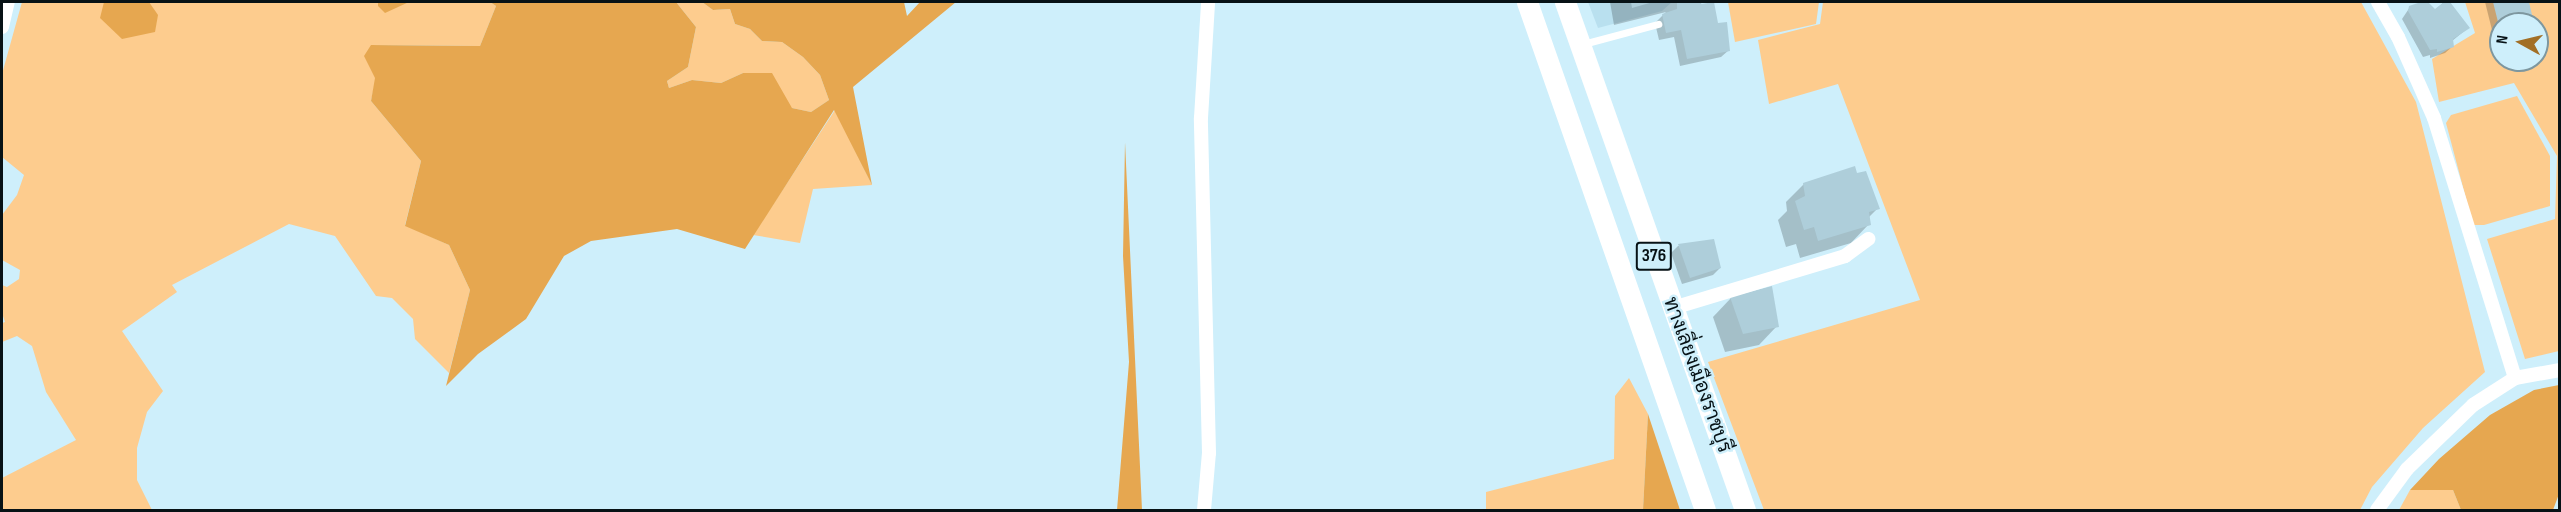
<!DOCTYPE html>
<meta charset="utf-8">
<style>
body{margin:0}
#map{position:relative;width:2561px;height:512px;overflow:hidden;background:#ceeffb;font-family:"Sofia Sans Condensed",Sarabun,sans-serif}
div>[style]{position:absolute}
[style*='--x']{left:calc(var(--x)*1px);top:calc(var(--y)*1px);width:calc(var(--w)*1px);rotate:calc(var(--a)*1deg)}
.built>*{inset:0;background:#b9e0ef}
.green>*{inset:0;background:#fdcc8e}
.forest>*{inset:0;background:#e6a750}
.shadow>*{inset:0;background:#0003}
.building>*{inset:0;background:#aeceda}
.lane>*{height:7px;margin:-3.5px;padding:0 3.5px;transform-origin:3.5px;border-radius:3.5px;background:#fff}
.street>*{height:14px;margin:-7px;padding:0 7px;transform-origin:7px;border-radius:7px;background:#fff}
.primary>*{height:21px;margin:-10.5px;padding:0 10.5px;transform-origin:10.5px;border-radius:10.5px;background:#fff}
span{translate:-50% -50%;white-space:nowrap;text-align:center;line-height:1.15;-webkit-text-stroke:5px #ceeffb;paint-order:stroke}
.shield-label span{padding:2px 4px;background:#ceeffb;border:2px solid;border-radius:4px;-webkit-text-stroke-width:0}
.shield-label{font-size:18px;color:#071216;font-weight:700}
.street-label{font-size:20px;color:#071216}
.frame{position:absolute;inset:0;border:3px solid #071216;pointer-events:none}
.north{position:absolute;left:2489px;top:12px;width:60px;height:60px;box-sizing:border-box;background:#ceeffb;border:2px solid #7e979f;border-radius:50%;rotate:278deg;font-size:16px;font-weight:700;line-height:24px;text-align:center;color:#071216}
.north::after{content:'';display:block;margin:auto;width:21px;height:27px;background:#a26f26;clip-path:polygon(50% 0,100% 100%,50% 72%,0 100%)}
</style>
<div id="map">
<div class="built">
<div style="clip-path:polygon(1588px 2px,1672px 2px,1662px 11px,1598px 28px)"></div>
</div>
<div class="green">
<div style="clip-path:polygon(22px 2px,490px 2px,496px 6px,480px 46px,371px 45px,376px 78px,371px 101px,421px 161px,405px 225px,449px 245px,470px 290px,449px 373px,415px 339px,413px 319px,392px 298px,376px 296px,335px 236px,289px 224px,172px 285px,177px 292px,122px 331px,163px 391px,147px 412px,137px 448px,137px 480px,152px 510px,2px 510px,2px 478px,76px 440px,46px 392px,32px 346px,17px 336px,2px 342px,2px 323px,5px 322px,2px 313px,2px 285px,7px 287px,19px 279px,20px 270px,2px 260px,2px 215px,17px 195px,24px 175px,2px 157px,2px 74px)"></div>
<div style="clip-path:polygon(676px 2px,702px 2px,713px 10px,730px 9px,735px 24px,750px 29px,762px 41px,782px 42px,803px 57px,820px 75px,829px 100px,811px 112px,792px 108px,743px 73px,721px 83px,692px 80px,669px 88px,667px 81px,688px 67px,696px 27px)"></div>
<div style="clip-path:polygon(1728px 2px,1819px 2px,1816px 24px,1735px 42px)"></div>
<div style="clip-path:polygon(1823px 2px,2361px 2px,2416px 102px,2485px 372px,2423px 428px,2372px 487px,2360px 510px,1764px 510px,1708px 362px,1920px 300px,1838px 84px,1769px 104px,1758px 40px,1820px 24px)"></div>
<div style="clip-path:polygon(evenodd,2465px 2px,2559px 2px,2559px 351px,2525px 359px,2487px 239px,2555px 219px,2557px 156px,2514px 83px,2439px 102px,2432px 59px,2475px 33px,2465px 2px,2501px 24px,2537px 24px,2537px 60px,2501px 60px,2501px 24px)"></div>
<div style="clip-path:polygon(2517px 96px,2550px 156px,2550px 206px,2484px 225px,2473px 225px,2446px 123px,2451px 115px)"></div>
<div style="clip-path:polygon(835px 110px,872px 185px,813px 189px,800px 243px,753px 235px)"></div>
<div style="clip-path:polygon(1629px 378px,1648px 414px,1643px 510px,1486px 510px,1486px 492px,1614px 459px,1615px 396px)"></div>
<div style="clip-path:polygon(2410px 490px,2453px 490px,2461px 510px,2399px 510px)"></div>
</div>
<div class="forest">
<div style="clip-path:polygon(104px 2px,149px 2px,158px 15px,155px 32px,122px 39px,100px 18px)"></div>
<div style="clip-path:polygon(378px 2px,409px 2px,385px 13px,378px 6px)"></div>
<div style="clip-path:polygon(490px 2px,676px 2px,696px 27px,688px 67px,667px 81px,669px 88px,692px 80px,721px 83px,743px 73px,772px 73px,792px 108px,811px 112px,829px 100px,820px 75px,803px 57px,782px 42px,762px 41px,750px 29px,735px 24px,730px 9px,713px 10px,702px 2px,904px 2px,907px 16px,920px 2px,956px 2px,853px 87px,872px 185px,834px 110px,745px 249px,677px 229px,591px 241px,564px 256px,526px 319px,478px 354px,446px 386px,470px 290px,449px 245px,405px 226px,421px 161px,371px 101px,375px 78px,364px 56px,371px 45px,480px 46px,496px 6px)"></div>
<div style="clip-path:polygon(1125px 142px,1142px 510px,1117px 510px,1129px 362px,1123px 256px)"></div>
<div style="clip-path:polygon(2559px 385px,2559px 494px,2553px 510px,2461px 510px,2453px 490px,2410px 490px,2439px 459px,2490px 415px,2534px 390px)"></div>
<div style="clip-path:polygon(1648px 414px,1680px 510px,1643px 510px)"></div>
</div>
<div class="shadow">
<div style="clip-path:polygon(1610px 2px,1703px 2px,1698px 6px,1720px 2px,1713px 3px,1717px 24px,1729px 50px,1721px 57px,1680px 66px,1674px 37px,1659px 40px,1655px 23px,1666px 12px,1614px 25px)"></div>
<div style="clip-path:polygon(2425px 2px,2434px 11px,2444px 2px,2448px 2px,2468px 28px,2452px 41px,2453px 46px,2445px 53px,2430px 58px,2430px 55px,2423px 57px,2402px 19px,2410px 7px)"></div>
<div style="clip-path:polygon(2485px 2px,2527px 2px,2532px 18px,2526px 24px,2501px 24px,2501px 36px,2494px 38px)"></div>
<div style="clip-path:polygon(1856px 174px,1878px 208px,1868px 218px,1869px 224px,1851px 243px,1800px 258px,1796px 244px,1786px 247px,1778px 220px,1787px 211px,1786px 202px,1804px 184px)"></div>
<div style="clip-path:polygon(1713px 241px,1720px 268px,1713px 275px,1682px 284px,1671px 253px,1678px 246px)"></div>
<div style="clip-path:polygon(1731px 298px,1777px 326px,1759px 345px,1725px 352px,1713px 317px)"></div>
</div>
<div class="building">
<div style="clip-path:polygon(1631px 2px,1653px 2px,1632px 8px)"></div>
<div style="clip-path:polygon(1677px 2px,1700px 2px,1701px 4px,1714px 2px,1718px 23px,1727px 22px,1730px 51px,1687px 59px,1681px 30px,1666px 33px,1662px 14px,1677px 9px)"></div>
<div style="clip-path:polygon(2421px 2px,2428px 2px,2435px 9px,2444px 2px,2450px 2px,2470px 28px,2453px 39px,2454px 47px,2437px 52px,2437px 49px,2430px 50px,2408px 11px,2409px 6px)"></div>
<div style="clip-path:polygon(2493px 2px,2529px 2px,2533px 19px,2527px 20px,2527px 24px,2501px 24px,2500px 30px)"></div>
<div style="clip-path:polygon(1855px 166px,1857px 173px,1866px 171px,1880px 209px,1869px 212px,1871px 225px,1818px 241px,1814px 227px,1804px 230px,1795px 201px,1805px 196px,1803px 183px)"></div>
<div style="clip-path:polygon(1714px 239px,1721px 268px,1690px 278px,1678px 244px)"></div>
<div style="clip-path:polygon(1772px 286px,1779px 327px,1743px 334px,1730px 297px)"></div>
</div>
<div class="lane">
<div style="--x:1583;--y:44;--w:78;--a:-14.9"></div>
</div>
<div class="street">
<div style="--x:2378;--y:2;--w:40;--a:60.3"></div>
<div style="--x:2398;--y:37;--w:89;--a:66"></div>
<div style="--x:2434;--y:118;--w:272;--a:72.7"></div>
<div style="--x:2;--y:27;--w:26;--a:-77"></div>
<div style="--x:1673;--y:308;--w:180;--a:-16.8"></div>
<div style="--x:1845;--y:256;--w:29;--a:-36"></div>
<div style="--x:1204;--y:510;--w:57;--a:-85"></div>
<div style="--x:1209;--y:453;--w:335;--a:-91.4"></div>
<div style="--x:1201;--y:118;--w:116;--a:-86.5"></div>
<div style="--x:2377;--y:510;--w:51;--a:-53.8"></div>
<div style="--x:2407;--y:469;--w:92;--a:-44.1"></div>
<div style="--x:2473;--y:405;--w:50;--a:-32.7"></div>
<div style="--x:2515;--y:378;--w:46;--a:-10.1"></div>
</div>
<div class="primary">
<div style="--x:1527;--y:2;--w:538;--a:70.69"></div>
<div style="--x:1565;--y:2;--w:539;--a:70.49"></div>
</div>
<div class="shield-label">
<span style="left:1654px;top:256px">376</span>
</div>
<div class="street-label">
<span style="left:1697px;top:375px;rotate:70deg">ทางเลี่ยงเมืองราชบุรี</span>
</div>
<div class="frame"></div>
<div class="north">N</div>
</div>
